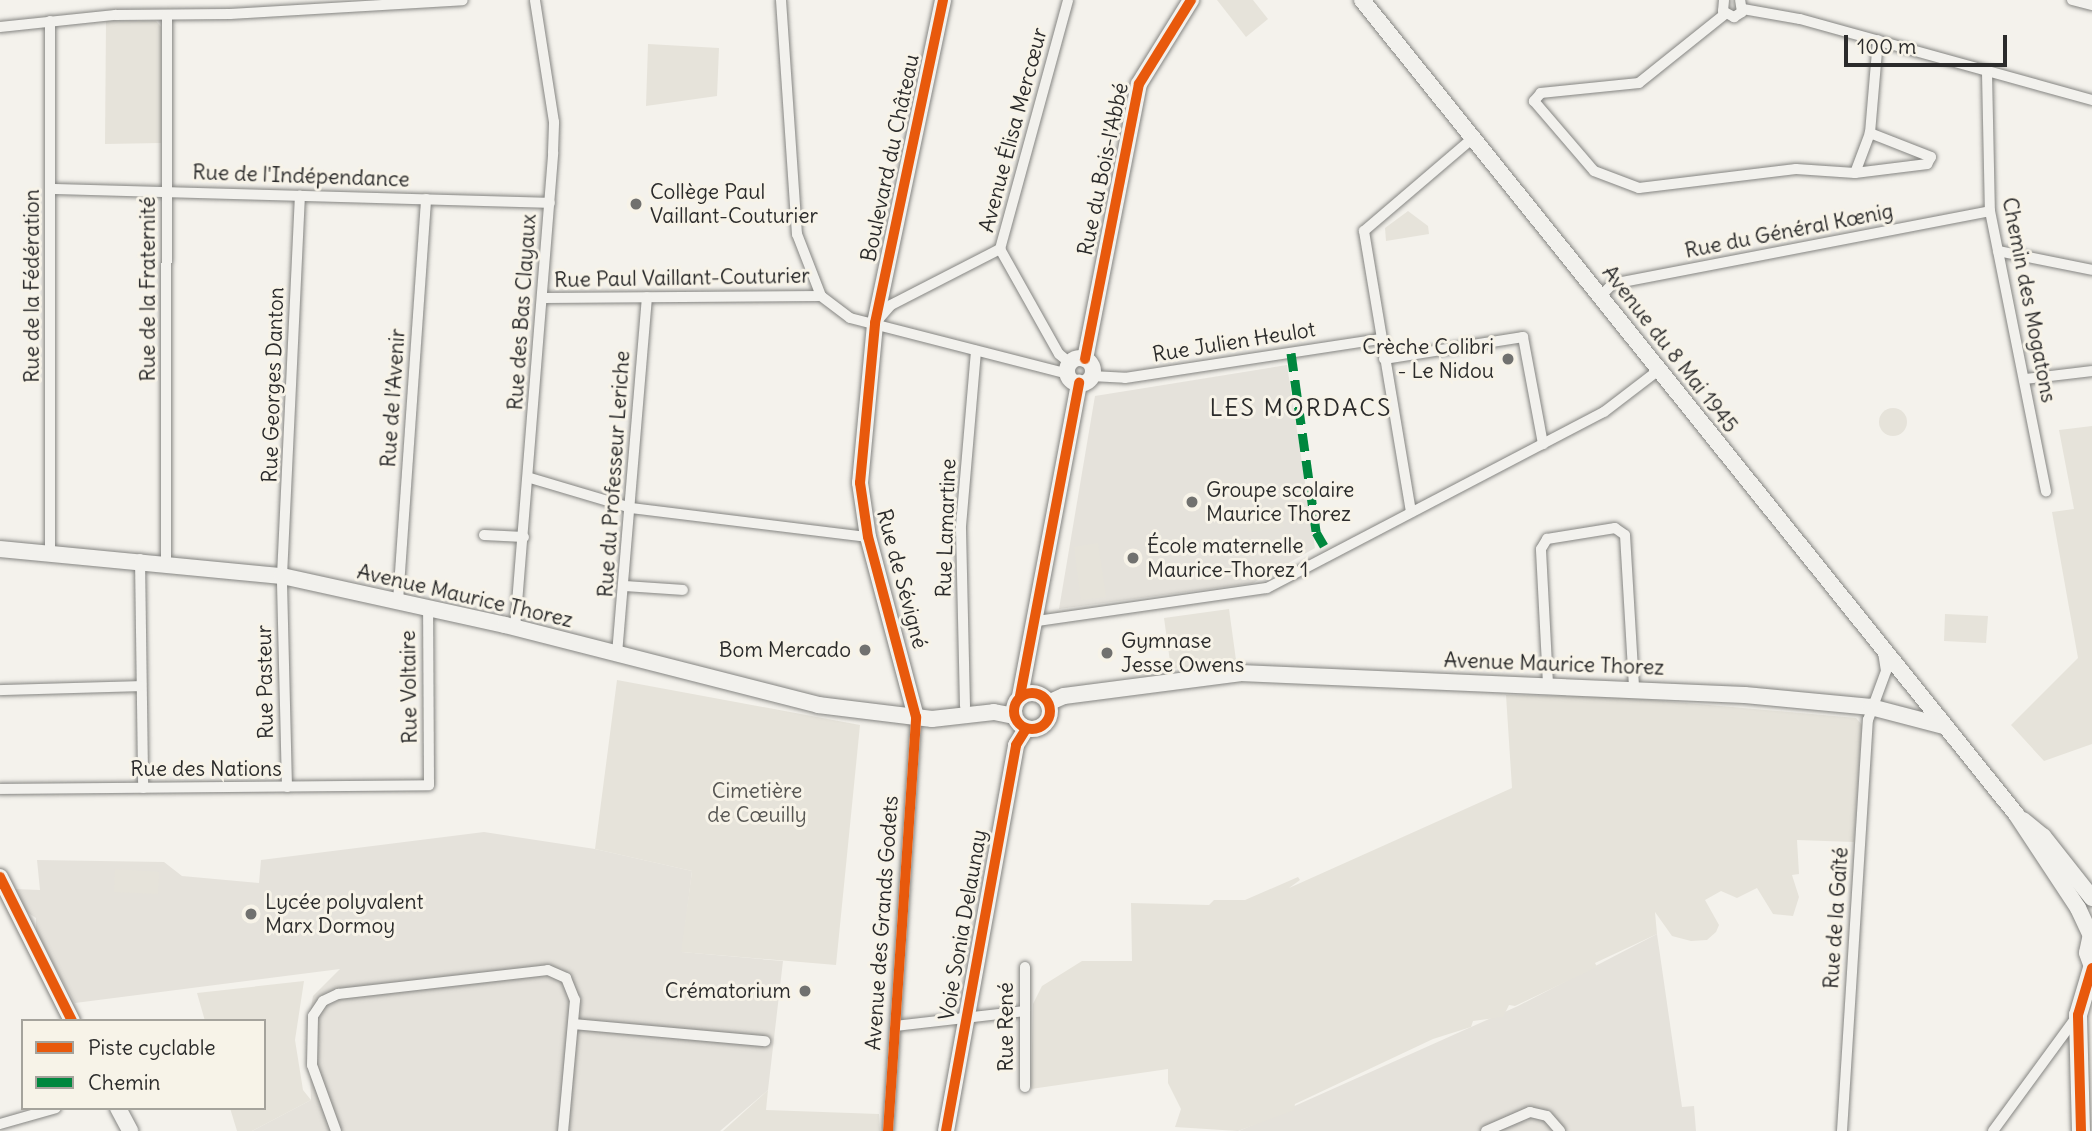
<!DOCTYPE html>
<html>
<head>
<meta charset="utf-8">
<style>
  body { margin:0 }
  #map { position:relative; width:2092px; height:1131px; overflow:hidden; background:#f4f2ec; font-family:Delius,sans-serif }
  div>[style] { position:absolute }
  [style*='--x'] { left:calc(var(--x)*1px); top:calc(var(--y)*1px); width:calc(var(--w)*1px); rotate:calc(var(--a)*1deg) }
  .built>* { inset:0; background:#e5e2db }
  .green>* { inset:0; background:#e6e3da }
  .round { border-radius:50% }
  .roads { filter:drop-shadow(0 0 2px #858582) drop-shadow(0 0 2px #858582) }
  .street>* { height:10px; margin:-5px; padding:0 5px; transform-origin:5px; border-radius:5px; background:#f2f1ed }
  .secondary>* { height:16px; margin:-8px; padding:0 8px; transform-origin:8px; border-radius:8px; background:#f2f1ed }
  .secondary>.ring { margin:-8px; padding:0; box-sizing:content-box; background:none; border:16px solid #f2f1ed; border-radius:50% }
  .primary>* { height:18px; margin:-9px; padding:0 9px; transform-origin:9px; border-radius:9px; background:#f2f1ed }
  .quiet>* { height:9px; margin-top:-4.5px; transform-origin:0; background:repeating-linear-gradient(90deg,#00873e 0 18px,transparent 0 27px) }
  .cycleway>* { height:10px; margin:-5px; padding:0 5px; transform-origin:5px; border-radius:5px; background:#e8590c }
  .cycleway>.ring { margin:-5px; padding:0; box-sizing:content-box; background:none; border:10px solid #e8590c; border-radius:50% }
  .dots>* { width:19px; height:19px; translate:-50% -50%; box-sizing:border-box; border:4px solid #f7f3e8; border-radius:50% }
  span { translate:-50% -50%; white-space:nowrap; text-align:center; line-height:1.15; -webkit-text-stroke:6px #f7f3e8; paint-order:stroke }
  .street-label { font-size:21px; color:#2b2b2b }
  .poi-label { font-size:21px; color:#2b2b2b }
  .left { translate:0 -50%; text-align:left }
  .right { translate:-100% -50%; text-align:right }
  .park-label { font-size:21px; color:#575653 }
  .quarter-label { font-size:24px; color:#2b2b2b; letter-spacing:2px }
  .legend { position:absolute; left:21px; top:1019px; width:245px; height:91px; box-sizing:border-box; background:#f7f3e8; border:2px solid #a5a39c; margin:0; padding:9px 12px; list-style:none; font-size:21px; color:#2b2b2b }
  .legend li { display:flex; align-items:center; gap:14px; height:35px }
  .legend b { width:35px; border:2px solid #a5a39c }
  .scale { position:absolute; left:1844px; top:35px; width:163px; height:32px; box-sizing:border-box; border:4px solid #2b2b2b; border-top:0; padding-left:9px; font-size:21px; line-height:24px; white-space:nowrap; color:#2b2b2b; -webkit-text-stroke:5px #f7f3e8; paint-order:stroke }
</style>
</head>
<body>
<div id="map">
  <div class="built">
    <i style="clip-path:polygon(1287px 365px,1315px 548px,1253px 583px,1059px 609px,1095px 396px)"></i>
    <i style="clip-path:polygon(484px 832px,595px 849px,692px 871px,682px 952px,783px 961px,768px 1090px,720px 1131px,252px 1131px,311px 1100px,308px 1025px,313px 996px,340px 969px,75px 1003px,36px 933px,36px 918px,24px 910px,14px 889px,40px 890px,37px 860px,164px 862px,182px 876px,259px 883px,261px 860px)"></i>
    <i style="clip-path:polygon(1657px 934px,1682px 1107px,1694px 1106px,1696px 1131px,1239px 1131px,1518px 1006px)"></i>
  </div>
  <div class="green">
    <i style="clip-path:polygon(1217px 0,1253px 0,1268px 19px,1246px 37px)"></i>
    <i style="clip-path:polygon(106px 21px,156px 21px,161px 27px,161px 143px,105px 144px)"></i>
    <i style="clip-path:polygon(648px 44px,719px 48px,717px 96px,646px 106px)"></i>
    <i style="clip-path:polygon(1408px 211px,1428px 226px,1429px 234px,1386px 241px,1385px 228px)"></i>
    <i class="round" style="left:1879px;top:408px;width:28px;height:28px"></i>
    <i style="clip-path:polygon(2092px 426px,2092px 744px,2044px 761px,2011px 725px,2078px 658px,2052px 512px,2074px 509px,2059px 430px)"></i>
    <i style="clip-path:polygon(1280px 504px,1284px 527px,1248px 532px,1245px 514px)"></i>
    <i style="clip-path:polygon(1098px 543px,1106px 597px,1081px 600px,1074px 547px)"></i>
    <i style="clip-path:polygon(1229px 609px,1236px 660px,1171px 669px,1164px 618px)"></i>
    <i style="clip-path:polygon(1945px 614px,1988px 616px,1986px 643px,1944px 641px)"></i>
    <i style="clip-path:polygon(617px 680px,860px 725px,836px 965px,681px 952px,692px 871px,595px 849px)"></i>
    <i style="clip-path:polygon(1506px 695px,1618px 697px,1856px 718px,1862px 725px,1854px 842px,1797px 840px,1799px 874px,1792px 875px,1799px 897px,1793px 916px,1773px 914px,1757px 888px,1737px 898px,1721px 891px,1705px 900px,1719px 925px,1716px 932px,1707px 940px,1691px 941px,1672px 936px,1655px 912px,1657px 934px,1595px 963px,1597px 967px,1515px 1006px,1509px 1005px,1503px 1017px,1473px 1021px,1471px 1027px,1433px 1039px,1295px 1104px,1294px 1110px,1238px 1131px,1175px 1127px,1181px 1109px,1168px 1083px,1168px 1069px,1031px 1089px,1033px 1004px,1042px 986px,1082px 961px,1132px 961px,1131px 903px,1209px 905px,1214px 900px,1245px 900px,1298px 877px,1300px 880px,1289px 888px,1512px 788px)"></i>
    <i style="clip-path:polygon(115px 869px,159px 872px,158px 894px,114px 892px)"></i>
    <i style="clip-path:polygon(304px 981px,295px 1040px,303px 1090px,311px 1100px,252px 1131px,237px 1131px,230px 1108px,264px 1108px,264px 1021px,205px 1021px,197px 993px)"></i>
    <i style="clip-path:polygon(768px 1090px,766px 1110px,879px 1114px,880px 1131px,723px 1131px)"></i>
  </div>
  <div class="roads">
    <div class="street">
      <i style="--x:781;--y:0;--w:235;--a:86.1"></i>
      <i style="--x:797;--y:234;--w:66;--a:68.8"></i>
      <i style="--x:821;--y:296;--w:36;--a:37"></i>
      <i style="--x:850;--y:318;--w:225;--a:14.4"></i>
      <i style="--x:1724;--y:0;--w:11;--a:95"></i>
      <i style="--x:1723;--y:11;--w:13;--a:29"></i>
      <i style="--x:1734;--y:17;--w:9;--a:-32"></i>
      <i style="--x:1742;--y:12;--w:12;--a:-99"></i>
      <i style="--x:2072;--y:0;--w:21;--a:14"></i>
      <i style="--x:1743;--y:9;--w:58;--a:10"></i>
      <i style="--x:1800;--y:19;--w:303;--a:15.5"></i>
      <i style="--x:1725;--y:14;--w:110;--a:141.3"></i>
      <i style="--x:1639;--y:83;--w:99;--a:174.2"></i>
      <i style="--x:1541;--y:93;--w:11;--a:131"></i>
      <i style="--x:1534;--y:101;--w:92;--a:49.4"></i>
      <i style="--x:1594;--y:171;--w:48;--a:20.7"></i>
      <i style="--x:1639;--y:188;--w:158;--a:-6.9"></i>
      <i style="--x:1796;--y:169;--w:59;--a:3.9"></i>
      <i style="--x:1855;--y:173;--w:43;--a:-69.4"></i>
      <i style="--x:1870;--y:133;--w:93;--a:-85.1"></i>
      <i style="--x:0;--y:27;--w:116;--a:-6"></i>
      <i style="--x:115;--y:15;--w:115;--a:-0.5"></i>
      <i style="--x:230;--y:14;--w:233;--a:-3.4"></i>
      <i style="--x:1987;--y:73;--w:138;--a:88.8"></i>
      <i style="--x:1990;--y:211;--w:286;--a:78.7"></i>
      <i style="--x:1855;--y:173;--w:73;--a:-7.1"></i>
      <i style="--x:1927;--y:164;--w:8;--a:-60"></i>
      <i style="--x:1931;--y:157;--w:66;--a:-158.5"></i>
      <i style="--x:51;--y:189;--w:499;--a:1.6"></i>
      <i style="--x:1000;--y:249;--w:120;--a:60.7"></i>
      <i style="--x:1059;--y:354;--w:14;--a:39"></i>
      <i style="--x:1998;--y:251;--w:96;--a:11.4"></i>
      <i style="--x:1601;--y:296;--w:16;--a:-47"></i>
      <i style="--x:1612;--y:284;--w:385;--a:-10.9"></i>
      <i style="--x:543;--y:298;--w:278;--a:-0.4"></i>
      <i style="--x:877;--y:321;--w:21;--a:-49"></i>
      <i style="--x:891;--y:305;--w:123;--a:-27.2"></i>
      <i style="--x:1000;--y:249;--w:258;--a:-74.7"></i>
      <i style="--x:1384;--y:359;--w:141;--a:-9"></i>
      <i style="--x:1523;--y:337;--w:109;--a:79.4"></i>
      <i style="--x:1091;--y:376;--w:34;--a:3"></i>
      <i style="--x:1125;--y:378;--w:259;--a:-8.7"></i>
      <i style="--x:2025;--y:379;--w:67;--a:-6.8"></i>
      <i style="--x:530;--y:478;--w:105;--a:16.5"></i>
      <i style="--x:631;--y:508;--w:239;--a:7"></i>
      <i style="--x:1411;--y:512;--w:285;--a:-99.5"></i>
      <i style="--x:1364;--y:231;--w:143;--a:-40.5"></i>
      <i style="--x:484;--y:535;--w:40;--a:2.9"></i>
      <i style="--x:50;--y:550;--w:529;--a:-90"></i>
      <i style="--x:140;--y:559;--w:229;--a:89.2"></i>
      <i style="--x:166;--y:562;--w:547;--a:-89.9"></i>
      <i style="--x:626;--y:586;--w:57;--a:4"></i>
      <i style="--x:398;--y:601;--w:403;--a:-86"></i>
      <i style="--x:1037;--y:621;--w:232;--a:-8.2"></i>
      <i style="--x:1267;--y:588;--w:380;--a:-27.6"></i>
      <i style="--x:1604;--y:412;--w:71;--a:-37.5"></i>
      <i style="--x:515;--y:628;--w:477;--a:-85.4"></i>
      <i style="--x:553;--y:153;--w:31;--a:-88"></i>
      <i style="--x:554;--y:122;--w:123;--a:-98.9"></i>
      <i style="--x:617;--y:654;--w:358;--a:-85.2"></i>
      <i style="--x:1548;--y:684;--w:135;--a:-93"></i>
      <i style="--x:1541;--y:549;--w:12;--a:-59"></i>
      <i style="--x:1547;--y:539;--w:69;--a:-9.2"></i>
      <i style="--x:1615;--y:528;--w:12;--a:35"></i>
      <i style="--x:1625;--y:535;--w:152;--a:86.6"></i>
      <i style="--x:0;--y:690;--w:139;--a:-1.6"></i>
      <i style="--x:965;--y:706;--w:180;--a:-91.3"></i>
      <i style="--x:961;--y:526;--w:176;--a:-85.1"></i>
      <i style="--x:287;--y:787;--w:211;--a:-91.4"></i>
      <i style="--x:282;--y:576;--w:381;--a:-87.3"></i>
      <i style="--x:0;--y:789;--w:429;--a:-0.5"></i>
      <i style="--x:429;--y:785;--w:178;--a:-90.3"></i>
      <i style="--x:573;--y:1024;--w:193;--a:5.1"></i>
      <i style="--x:895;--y:1026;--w:131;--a:-6.6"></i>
      <i style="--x:1025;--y:1087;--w:120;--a:-90"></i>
      <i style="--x:0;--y:1124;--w:58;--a:-15.9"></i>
      <i style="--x:336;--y:1131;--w:70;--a:-110"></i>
      <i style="--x:312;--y:1065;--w:49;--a:-88.8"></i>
      <i style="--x:313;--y:1016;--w:18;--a:-56"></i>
      <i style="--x:323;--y:1001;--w:17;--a:-25"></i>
      <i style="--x:338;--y:994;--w:211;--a:-6.5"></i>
      <i style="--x:548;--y:970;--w:20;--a:24"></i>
      <i style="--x:566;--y:978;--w:24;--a:68"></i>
      <i style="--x:575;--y:1000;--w:132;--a:95.2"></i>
      <i style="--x:888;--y:1131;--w:415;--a:-86.1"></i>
      <i style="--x:1486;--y:1131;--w:48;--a:-23.4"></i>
      <i style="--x:1530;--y:1112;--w:17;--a:13"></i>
      <i style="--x:1547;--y:1116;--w:20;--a:49"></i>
      <i style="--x:1842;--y:1131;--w:412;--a:-86.4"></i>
      <i style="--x:1868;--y:720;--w:52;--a:-69.8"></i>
      <i style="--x:1886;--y:671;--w:19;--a:-99"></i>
      <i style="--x:1993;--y:1131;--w:144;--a:-53.8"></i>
    </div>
    <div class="secondary">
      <i style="--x:1362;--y:0;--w:1044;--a:51.22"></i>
      <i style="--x:2016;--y:814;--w:113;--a:56.6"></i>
      <i style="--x:2078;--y:908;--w:31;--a:65"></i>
      <i class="ring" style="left:1067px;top:358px;width:10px;height:10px"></i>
      <i style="--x:1085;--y:359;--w:280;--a:-78.9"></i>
      <i style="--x:1139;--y:84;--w:99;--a:-58.2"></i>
      <i style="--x:0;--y:549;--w:283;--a:5.5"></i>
      <i style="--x:282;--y:576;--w:228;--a:12.4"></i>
      <i style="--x:505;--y:625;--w:323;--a:14.3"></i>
      <i style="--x:818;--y:705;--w:115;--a:7"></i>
      <i style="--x:932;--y:719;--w:62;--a:-6.4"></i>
      <i style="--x:994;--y:712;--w:20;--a:11"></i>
      <i class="ring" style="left:1014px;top:693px;width:20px;height:20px"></i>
      <i style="--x:1020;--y:696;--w:319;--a:-79.3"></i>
      <i style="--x:1048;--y:703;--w:17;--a:-24"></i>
      <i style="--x:1064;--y:696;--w:177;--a:-7.4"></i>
      <i style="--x:1240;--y:673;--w:505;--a:2.49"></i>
      <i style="--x:1745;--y:695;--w:127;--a:5.4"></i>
      <i style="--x:1871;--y:707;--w:75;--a:14.6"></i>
      <i style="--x:916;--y:717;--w:186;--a:-104.9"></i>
      <i style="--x:868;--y:537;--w:55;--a:-98.4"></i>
      <i style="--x:860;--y:483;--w:161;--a:-84.6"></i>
      <i style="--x:875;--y:323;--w:330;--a:-78.1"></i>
      <i style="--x:2023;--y:820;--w:26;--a:39"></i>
      <i style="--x:2043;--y:836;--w:79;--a:51.7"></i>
      <i style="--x:0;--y:877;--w:161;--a:63.4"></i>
      <i style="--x:118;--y:1108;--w:26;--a:62"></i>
      <i style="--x:946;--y:1131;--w:392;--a:-79.7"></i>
      <i style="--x:1016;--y:745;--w:19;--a:-58"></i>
    </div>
    <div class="primary">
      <i style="--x:2092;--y:934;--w:19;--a:102"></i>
      <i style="--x:2088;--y:953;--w:12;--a:70"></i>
      <i style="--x:2081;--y:1131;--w:116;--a:-91.5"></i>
      <i style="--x:2078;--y:1015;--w:49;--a:-73.4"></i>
    </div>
  </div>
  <div class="quiet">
    <i style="--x:1291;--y:353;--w:181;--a:82"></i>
    <i style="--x:1316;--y:532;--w:16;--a:60"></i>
  </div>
  <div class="cycleway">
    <i style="--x:1085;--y:359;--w:280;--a:-78.9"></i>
    <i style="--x:1139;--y:84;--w:99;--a:-58.2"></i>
    <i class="ring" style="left:1014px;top:693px;width:26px;height:26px"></i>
    <i style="--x:1020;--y:696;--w:319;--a:-79.3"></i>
    <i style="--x:0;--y:877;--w:161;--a:63.4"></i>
    <i style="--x:888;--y:1131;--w:415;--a:-86.1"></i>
    <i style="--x:916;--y:717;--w:186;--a:-104.9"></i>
    <i style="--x:868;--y:537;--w:55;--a:-98.4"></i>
    <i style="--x:860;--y:483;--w:161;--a:-84.6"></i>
    <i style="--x:875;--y:323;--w:330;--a:-78.1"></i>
    <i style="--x:946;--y:1131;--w:392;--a:-79.7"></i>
    <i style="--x:1016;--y:745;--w:19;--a:-58"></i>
    <i style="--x:2081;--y:1131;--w:116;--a:-91.5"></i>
    <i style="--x:2078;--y:1015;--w:49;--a:-73.4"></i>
  </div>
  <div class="dots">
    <i style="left:636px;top:204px;background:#71716f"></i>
    <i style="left:1508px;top:359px;background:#71716f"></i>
    <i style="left:1192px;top:502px;background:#71716f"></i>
    <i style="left:1133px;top:558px;background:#71716f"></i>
    <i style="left:865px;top:650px;background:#71716f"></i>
    <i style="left:1107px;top:653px;background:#71716f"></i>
    <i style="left:251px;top:914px;background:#71716f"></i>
    <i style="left:805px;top:991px;background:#71716f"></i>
  </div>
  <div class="street-label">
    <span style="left:1013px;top:130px;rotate:-75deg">Avenue Élisa Mercœur</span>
    <span style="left:890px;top:158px;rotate:-78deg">Boulevard du Château</span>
    <span style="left:1103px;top:169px;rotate:-78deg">Rue du Bois-l'Abbé</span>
    <span style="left:301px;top:176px;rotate:2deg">Rue de l'Indépendance</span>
    <span style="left:1789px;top:231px;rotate:-11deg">Rue du Général Kœnig</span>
    <span style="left:682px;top:278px;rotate:-1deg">Rue Paul Vaillant-Couturier</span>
    <span style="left:32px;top:286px;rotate:-90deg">Rue de la Fédération</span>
    <span style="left:148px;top:289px;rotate:-90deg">Rue de la Fraternité</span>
    <span style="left:2029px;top:300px;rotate:79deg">Chemin des Mogatons</span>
    <span style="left:522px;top:312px;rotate:-86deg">Rue des Bas Clayaux</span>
    <span style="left:1234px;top:342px;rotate:-9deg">Rue Julien Heulot</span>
    <span style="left:1670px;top:349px;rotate:52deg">Avenue du 8 Mai 1945</span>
    <span style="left:273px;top:385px;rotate:-88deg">Rue Georges Danton</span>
    <span style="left:393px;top:398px;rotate:-86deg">Rue de l’Avenir</span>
    <span style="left:614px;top:474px;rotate:-86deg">Rue du Professeur Leriche</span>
    <span style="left:946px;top:528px;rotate:-88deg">Rue Lamartine</span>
    <span style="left:902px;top:579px;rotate:75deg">Rue de Sévigné</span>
    <span style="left:465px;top:596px;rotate:13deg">Avenue Maurice Thorez</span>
    <span style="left:1554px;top:664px;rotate:2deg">Avenue Maurice Thorez</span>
    <span style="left:265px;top:682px;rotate:-91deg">Rue Pasteur</span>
    <span style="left:409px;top:687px;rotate:-91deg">Rue Voltaire</span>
    <span style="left:206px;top:769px">Rue des Nations</span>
    <span style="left:1836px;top:918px;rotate:-86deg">Rue de la Gaîté</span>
    <span style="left:882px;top:923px;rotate:-86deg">Avenue des Grands Godets</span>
    <span style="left:963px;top:925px;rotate:-80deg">Voie Sonia Delaunay</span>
    <span style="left:1006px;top:1027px;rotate:-90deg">Rue René</span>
  </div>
  <div class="poi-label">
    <span class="left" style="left:650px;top:204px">Collège Paul<br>Vaillant-Couturier</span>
    <span class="right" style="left:1494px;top:359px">Crèche Colibri<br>- Le Nidou</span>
    <span class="left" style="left:1206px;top:502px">Groupe scolaire<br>Maurice Thorez</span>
    <span class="left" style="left:1147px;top:558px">École maternelle<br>Maurice-Thorez 1</span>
    <span class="left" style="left:1121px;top:653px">Gymnase<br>Jesse Owens</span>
    <span class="right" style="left:851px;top:650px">Bom Mercado</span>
    <span class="left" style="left:265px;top:914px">Lycée polyvalent<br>Marx Dormoy</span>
    <span class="right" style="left:791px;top:991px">Crématorium</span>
  </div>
  <div class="park-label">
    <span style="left:757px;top:803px">Cimetière<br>de Cœuilly</span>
  </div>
  <div class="quarter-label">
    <span style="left:1301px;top:408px">LES MORDACS</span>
  </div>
  <ul class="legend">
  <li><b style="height:9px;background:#e8590c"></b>Piste cyclable</li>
  <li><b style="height:9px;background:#00873e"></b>Chemin</li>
  </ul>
  <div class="scale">100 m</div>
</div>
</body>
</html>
